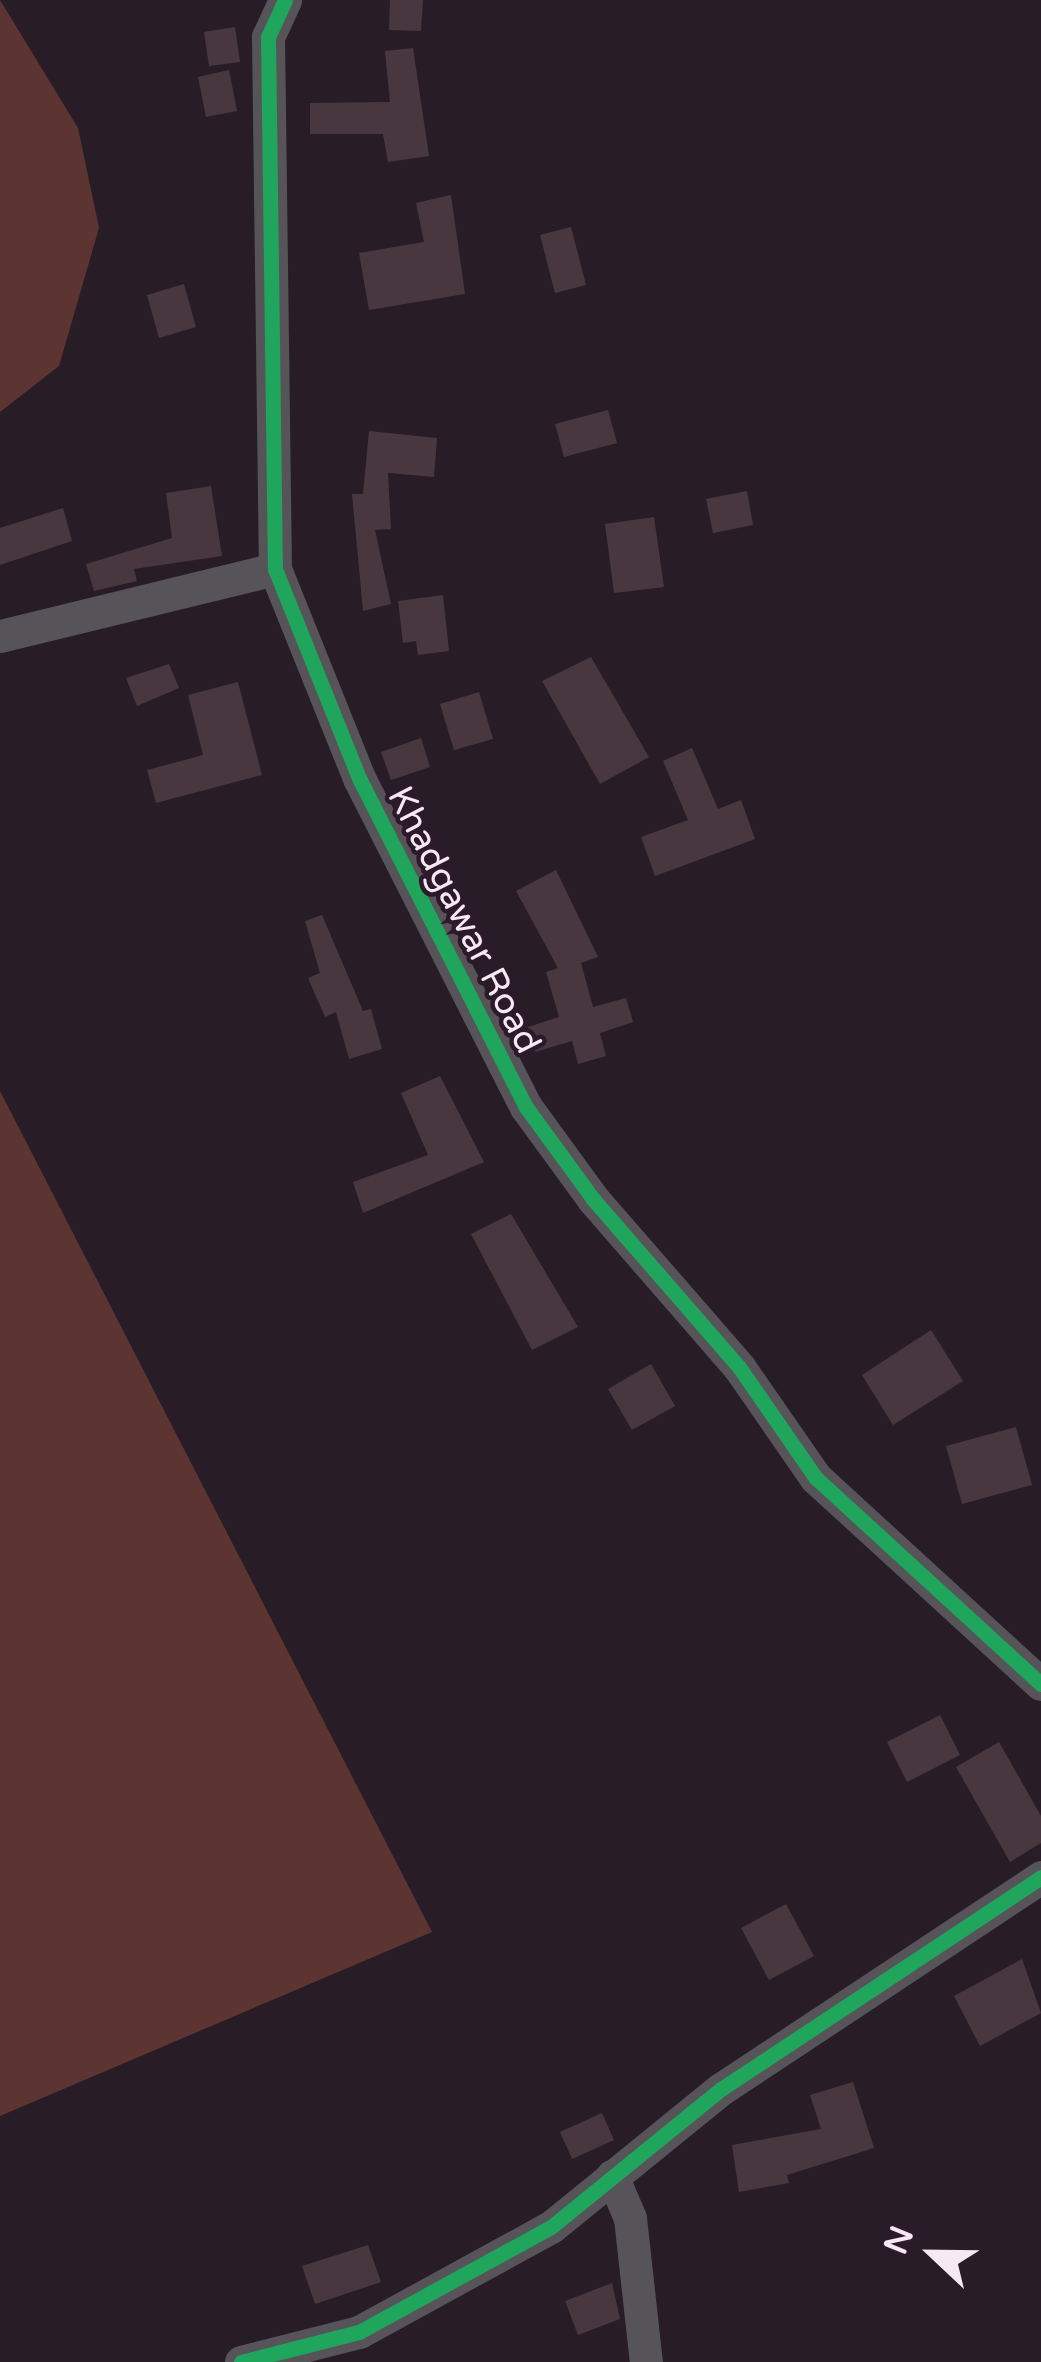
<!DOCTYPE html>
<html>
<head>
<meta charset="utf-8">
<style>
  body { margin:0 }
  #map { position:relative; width:1041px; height:2362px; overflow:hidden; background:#281d26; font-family:"Varela Round",sans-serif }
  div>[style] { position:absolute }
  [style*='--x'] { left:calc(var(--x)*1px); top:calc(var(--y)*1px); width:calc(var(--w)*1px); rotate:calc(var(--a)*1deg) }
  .green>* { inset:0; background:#5c3532 }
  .building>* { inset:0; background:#493740 }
  .minor>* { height:33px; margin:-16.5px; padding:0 16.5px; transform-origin:16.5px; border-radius:16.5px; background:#575459 }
  .cycleway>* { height:15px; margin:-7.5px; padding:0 7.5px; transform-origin:7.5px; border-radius:7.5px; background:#20a55d }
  span { translate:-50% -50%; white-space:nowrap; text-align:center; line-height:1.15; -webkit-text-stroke:9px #2c192a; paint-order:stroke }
  .street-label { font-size:36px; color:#f6e9f4 }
  .north { position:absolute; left:873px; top:2194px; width:120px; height:120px; -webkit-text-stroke:9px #2c192a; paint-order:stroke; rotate:292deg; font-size:33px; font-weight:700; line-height:48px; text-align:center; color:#f6e9f4 }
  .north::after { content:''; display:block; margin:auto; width:42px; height:54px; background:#f6e9f4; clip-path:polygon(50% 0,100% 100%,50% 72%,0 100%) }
</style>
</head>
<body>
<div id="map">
  <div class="green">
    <i style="clip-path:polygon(0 0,78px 128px,99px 228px,59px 366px,0 412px)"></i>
    <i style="clip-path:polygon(0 1091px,432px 1932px,0 2116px)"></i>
  </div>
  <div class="building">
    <i style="clip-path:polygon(390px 0,423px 0,421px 31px,389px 30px)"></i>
    <i style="clip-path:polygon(235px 27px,240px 62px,209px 66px,204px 32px)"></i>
    <i style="clip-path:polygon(413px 48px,429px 156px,388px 162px,383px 134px,310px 134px,310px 103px,390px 102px,385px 51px)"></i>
    <i style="clip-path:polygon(229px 70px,237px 111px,206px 117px,198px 77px)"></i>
    <i style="clip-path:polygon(451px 195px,465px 294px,369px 310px,359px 253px,424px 242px,416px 203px)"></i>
    <i style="clip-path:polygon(571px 227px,586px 285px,555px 293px,540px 235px)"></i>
    <i style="clip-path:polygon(184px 284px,196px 327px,159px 338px,147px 295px)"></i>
    <i style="clip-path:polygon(608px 410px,617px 443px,564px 457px,555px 424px)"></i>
    <i style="clip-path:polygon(369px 431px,437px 438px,434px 477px,388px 473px,391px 529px,375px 530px,391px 604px,363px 611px,352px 494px,363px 494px)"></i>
    <i style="clip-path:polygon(211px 486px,222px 556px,134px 569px,137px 581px,94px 591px,86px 564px,172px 538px,166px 493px)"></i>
    <i style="clip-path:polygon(747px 491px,753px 525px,713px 533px,706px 499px)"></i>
    <i style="clip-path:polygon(63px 508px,72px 541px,0 565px,0 528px)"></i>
    <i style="clip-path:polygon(654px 517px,664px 587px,614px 593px,605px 524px)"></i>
    <i style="clip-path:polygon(443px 595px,449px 651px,418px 655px,416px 641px,403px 643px,398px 601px)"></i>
    <i style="clip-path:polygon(591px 657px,649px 757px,600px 784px,542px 681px)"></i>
    <i style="clip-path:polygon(169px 664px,179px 688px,137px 706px,126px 678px)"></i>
    <i style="clip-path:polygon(238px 682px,262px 775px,156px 803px,147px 770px,203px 755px,188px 695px)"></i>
    <i style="clip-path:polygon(479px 692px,493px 739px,454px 750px,440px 704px)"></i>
    <i style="clip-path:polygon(421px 738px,430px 767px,391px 780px,381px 752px)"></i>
    <i style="clip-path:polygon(692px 748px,718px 809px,741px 800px,755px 839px,655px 876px,641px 837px,688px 820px,663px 761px)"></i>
    <i style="clip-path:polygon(556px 870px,598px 957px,581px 963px,593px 1007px,626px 998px,633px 1022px,600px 1033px,606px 1056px,578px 1064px,572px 1041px,535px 1052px,528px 1027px,559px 1017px,546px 972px,558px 968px,516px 891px)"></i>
    <i style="clip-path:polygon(322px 915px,363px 1011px,371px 1009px,382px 1049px,349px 1059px,336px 1012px,325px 1017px,308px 978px,320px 973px,305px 921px)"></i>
    <i style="clip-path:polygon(440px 1076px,484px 1162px,363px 1213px,353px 1182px,428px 1155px,401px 1093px)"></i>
    <i style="clip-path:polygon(511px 1214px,578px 1327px,532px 1350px,471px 1234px)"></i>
    <i style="clip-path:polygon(931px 1330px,963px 1381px,893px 1425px,862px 1375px)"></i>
    <i style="clip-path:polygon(651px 1364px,675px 1406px,632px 1430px,608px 1389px)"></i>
    <i style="clip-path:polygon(1016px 1427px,1032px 1485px,962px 1504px,946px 1446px)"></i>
    <i style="clip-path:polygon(940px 1715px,960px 1755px,907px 1782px,887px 1742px)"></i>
    <i style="clip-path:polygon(999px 1742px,1041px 1816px,1041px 1843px,1010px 1862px,956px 1767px)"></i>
    <i style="clip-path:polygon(786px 1904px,814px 1956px,769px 1980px,741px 1928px)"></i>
    <i style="clip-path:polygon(1022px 1959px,1041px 2013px,980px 2046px,954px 1996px)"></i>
    <i style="clip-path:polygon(853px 2082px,874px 2148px,787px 2175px,789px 2183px,739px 2192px,732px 2145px,821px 2129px,810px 2095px)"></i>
    <i style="clip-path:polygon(602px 2113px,614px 2140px,572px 2159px,560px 2132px)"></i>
    <i style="clip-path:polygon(368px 2245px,381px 2282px,315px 2304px,302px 2266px)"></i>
    <i style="clip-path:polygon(612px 2283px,620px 2319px,578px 2335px,565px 2301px)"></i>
  </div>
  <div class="minor">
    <i style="--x:285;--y:0;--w:41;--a:114.7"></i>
    <i style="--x:268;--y:37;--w:532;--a:89.25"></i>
    <i style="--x:275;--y:569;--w:227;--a:68.1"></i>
    <i style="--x:360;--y:780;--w:367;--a:63.1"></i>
    <i style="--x:526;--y:1107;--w:114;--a:53.9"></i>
    <i style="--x:593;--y:1199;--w:223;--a:49"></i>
    <i style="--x:739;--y:1367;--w:135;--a:55.3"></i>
    <i style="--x:816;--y:1478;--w:305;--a:42.5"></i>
    <i style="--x:0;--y:636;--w:283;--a:-13.7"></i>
    <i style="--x:612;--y:2176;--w:46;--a:66.8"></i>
    <i style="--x:630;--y:2218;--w:145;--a:83.7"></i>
    <i style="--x:241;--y:2362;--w:122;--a:-14.3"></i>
    <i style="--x:359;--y:2332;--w:219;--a:-28.7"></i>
    <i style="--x:551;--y:2227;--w:219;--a:-39.1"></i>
    <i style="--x:721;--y:2089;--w:384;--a:-33.5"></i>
  </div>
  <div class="cycleway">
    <i style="--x:285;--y:0;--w:41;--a:114.7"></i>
    <i style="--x:268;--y:37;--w:532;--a:89.25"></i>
    <i style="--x:275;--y:569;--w:227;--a:68.1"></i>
    <i style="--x:360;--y:780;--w:367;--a:63.1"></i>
    <i style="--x:526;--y:1107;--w:114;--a:53.9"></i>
    <i style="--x:593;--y:1199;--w:223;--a:49"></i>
    <i style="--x:739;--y:1367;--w:135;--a:55.3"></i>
    <i style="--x:816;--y:1478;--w:305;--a:42.5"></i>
    <i style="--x:241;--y:2362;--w:122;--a:-14.3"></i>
    <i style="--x:359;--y:2332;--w:219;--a:-28.7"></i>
    <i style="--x:551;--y:2227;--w:219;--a:-39.1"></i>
    <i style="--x:721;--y:2089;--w:384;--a:-33.5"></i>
  </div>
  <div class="street-label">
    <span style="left:464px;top:920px;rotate:63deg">Khadgawar Road</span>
  </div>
  <div class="north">N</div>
</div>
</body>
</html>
